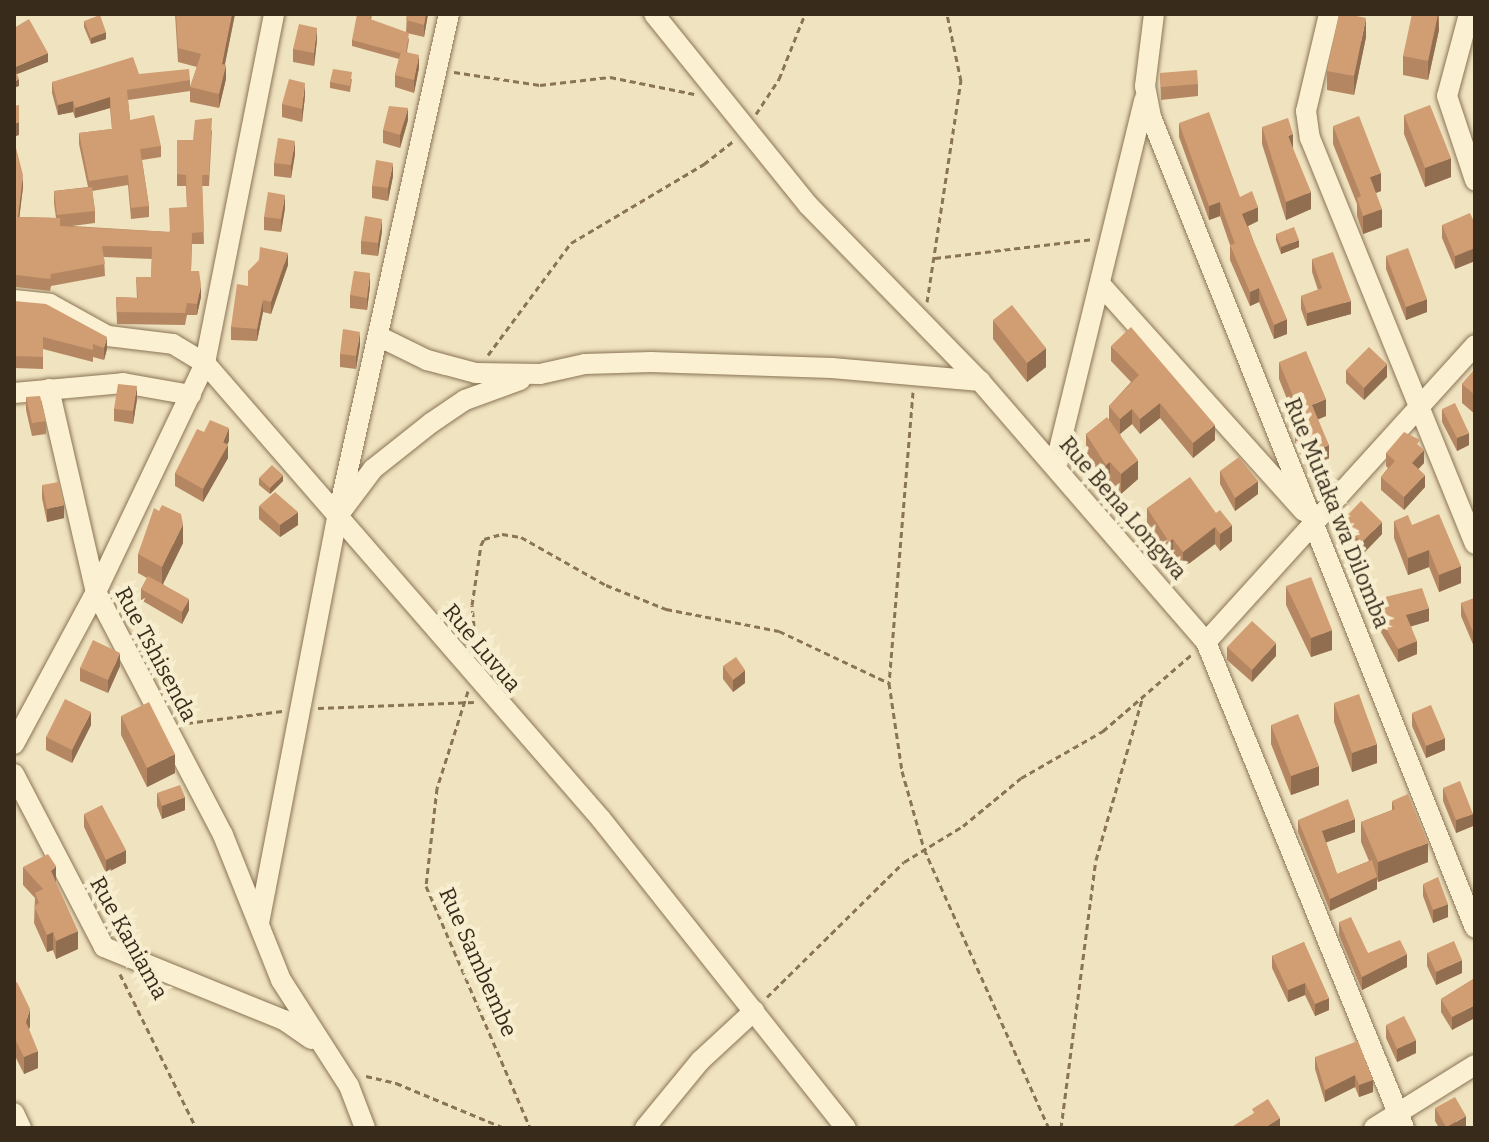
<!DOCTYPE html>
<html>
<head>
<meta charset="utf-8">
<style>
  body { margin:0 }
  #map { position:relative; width:1489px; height:1142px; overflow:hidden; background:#f0e3bf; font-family:Bitter,serif }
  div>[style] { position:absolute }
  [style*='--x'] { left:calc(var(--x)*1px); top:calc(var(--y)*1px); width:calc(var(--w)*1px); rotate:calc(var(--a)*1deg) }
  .path>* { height:3px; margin-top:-1.5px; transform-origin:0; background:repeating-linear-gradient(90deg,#8a7456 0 6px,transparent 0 10px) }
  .roads { filter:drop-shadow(0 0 2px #8a7456) drop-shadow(0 0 2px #8a7456) }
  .minor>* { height:20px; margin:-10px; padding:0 10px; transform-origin:10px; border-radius:10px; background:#fbf0d2 }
  .wall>* { inset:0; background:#b48762 }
  .shaded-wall>* { inset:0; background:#926e50 }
  .building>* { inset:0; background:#d19d72 }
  span { translate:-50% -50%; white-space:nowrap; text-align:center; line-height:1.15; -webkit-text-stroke:8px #f7edcf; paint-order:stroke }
  .street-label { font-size:22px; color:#382b1c }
  .frame { position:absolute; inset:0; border:16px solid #382b1c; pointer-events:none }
</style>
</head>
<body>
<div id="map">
  <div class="path">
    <i style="--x:454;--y:72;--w:87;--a:8.6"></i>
    <i style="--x:540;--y:85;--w:70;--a:-6.5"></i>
    <i style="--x:610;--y:77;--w:86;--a:11.4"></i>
    <i style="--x:756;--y:114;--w:42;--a:-56.7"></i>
    <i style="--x:779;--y:79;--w:70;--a:-68.2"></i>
    <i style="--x:935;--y:258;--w:160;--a:-6.8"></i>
    <i style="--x:927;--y:302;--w:224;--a:-81.3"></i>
    <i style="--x:961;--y:81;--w:68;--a:-101.8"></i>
    <i style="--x:488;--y:355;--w:139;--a:-53.5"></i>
    <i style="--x:571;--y:243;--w:155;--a:-30.7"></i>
    <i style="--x:704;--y:164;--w:37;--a:-38"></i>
    <i style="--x:913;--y:392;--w:292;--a:94.7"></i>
    <i style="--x:889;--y:683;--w:89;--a:81.6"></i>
    <i style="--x:902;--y:771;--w:81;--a:74.2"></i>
    <i style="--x:924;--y:849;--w:306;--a:65.9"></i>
    <i style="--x:476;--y:646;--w:41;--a:-95.6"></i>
    <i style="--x:472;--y:605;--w:61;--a:-81.5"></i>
    <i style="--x:481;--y:545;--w:7;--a:-63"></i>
    <i style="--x:484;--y:539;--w:19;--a:-16"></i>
    <i style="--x:502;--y:534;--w:19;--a:9"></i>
    <i style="--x:521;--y:537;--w:98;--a:29.5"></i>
    <i style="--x:606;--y:585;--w:65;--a:21.8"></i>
    <i style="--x:666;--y:609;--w:115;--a:11"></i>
    <i style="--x:779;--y:631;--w:122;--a:25.3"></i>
    <i style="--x:468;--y:691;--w:102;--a:107.7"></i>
    <i style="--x:437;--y:788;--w:99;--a:96.4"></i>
    <i style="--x:426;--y:886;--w:263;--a:66.7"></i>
    <i style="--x:318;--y:708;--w:156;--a:-2.2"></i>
    <i style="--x:187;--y:723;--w:96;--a:-7.2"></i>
    <i style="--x:120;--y:974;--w:172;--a:63.7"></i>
    <i style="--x:767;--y:997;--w:192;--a:-44.6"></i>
    <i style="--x:904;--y:862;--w:69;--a:-31.4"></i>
    <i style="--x:963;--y:826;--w:75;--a:-39.6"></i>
    <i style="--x:1021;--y:778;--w:95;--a:-29.8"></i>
    <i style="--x:1103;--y:731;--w:116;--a:-40.8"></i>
    <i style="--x:366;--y:1076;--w:31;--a:13"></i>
    <i style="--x:396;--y:1083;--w:117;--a:22.6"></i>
    <i style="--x:1061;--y:1128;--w:270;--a:-82.6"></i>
    <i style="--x:1096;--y:860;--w:166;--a:-74"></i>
  </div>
  <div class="roads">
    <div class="minor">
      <i style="--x:654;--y:14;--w:245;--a:51.1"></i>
      <i style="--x:808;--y:205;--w:246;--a:45.7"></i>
      <i style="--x:980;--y:381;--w:345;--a:49.1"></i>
      <i style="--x:1206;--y:642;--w:525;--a:67.83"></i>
      <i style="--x:1154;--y:14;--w:73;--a:97.1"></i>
      <i style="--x:1145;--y:86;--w:32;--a:79"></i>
      <i style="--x:1151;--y:117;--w:873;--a:68.22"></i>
      <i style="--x:1329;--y:14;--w:100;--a:103.3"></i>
      <i style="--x:1306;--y:111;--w:27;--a:82"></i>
      <i style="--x:1310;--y:138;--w:438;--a:67.9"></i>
      <i style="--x:1469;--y:14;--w:85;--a:105"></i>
      <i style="--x:1447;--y:96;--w:89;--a:71.6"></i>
      <i style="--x:1100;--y:284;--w:305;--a:48.1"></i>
      <i style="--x:14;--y:300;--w:36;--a:6"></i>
      <i style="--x:50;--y:304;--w:66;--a:28.9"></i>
      <i style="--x:108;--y:336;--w:65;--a:7"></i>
      <i style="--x:173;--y:344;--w:37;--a:31"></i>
      <i style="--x:205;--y:363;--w:604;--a:49.03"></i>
      <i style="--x:601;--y:819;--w:394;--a:51.6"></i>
      <i style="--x:378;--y:336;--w:55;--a:26.1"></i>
      <i style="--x:427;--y:360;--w:51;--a:14.9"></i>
      <i style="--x:476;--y:373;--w:64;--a:0.9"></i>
      <i style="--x:540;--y:374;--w:46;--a:-12.5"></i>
      <i style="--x:585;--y:364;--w:66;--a:-1.7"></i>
      <i style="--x:651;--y:362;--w:181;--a:1.9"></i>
      <i style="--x:832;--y:368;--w:149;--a:5"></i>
      <i style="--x:49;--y:389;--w:208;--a:77"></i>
      <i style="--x:96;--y:592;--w:274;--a:62.4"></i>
      <i style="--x:223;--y:835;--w:156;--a:68.2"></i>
      <i style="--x:281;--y:980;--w:126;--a:57.3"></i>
      <i style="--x:349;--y:1086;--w:45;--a:69.1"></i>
      <i style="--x:14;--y:393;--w:109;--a:-5.2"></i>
      <i style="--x:123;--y:383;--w:69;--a:10"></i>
      <i style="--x:1055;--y:466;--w:377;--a:-76.3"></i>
      <i style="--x:343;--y:509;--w:50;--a:-53.1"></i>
      <i style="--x:373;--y:469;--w:74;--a:-38.4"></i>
      <i style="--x:431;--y:423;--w:41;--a:-34.1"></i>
      <i style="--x:465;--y:400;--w:59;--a:-20"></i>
      <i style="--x:1206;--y:642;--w:401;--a:-47.8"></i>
      <i style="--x:14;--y:744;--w:173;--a:-61.7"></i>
      <i style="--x:96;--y:592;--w:254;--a:-64.5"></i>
      <i style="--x:205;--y:363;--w:356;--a:-78.8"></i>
      <i style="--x:14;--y:774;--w:195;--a:62.5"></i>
      <i style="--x:104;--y:947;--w:194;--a:22.1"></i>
      <i style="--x:284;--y:1020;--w:33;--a:35"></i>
      <i style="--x:259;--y:923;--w:411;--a:-79.1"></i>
      <i style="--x:337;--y:519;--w:517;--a:-77.5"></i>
      <i style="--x:14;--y:1113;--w:17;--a:65"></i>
      <i style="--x:645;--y:1128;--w:87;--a:-50.6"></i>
      <i style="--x:700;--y:1061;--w:74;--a:-42.8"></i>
      <i style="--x:1374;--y:1128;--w:119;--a:-32"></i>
    </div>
  </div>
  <div class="wall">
    <i style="clip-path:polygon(175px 14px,235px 14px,225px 64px,226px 79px,219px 108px,190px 102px,190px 91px,128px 100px,130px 120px,161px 146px,161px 157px,142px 160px,149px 206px,149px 217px,131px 219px,128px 185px,92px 191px,95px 211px,95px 223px,72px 226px,169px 232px,187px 207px,186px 186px,177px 186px,177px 140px,193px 140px,212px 130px,209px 186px,202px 186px,204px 244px,192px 244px,191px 271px,201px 297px,197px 315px,187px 315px,185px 325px,117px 324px,116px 297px,137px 298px,136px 277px,151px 277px,152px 259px,104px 257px,105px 276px,51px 286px,50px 291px,16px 287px,16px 278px,14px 278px,14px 140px,23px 187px,19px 217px,56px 218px,54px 203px,54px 191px,88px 187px,79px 144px,79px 133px,112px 129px,110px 108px,75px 118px,73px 112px,58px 115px,52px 93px,52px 82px,139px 74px,190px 80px,190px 87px,197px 67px,178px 62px)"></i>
    <i style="clip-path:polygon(372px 14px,371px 20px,406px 33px,407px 14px,428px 14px,424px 37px,407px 33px,409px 40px,407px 52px,419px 68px,414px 93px,395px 87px,395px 75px,399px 59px,352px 46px,352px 40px)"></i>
    <i style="clip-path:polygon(1439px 14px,1439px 30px,1428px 80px,1403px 75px,1403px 56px)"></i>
    <i style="clip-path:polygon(84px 21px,106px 39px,91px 44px,84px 27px)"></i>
    <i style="clip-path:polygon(1366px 37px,1354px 95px,1327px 90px,1327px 71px)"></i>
    <i style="clip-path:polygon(317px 40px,314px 66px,293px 62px,293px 49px)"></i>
    <i style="clip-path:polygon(1160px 73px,1198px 84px,1198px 96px,1161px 100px)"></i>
    <i style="clip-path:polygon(352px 79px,350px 92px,330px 88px,330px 82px)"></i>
    <i style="clip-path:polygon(305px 96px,302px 122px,282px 117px,282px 104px)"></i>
    <i style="clip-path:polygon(1404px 115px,1451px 177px,1425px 187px,1404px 134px)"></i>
    <i style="clip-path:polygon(408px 120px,400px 148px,383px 143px,383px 130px)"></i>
    <i style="clip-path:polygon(1179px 123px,1258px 221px,1248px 226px,1287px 334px,1274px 339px,1259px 302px,1250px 306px,1230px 260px,1230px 245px,1220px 216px,1209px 220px,1179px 137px)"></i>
    <i style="clip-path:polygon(1333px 126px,1381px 191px,1376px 193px,1382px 227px,1363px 234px,1357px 216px,1357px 204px,1333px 144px)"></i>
    <i style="clip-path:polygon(1262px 127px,1293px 149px,1311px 209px,1286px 220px,1262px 144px)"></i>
    <i style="clip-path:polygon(295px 154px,291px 178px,274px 176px,274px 163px)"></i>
    <i style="clip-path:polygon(393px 176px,388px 201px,372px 198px,372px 186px)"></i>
    <i style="clip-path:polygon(285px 208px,281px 232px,264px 230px,264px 217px)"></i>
    <i style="clip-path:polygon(1475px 224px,1475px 261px,1455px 269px,1442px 238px,1442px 225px)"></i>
    <i style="clip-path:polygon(382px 231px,378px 256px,361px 254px,361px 241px)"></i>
    <i style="clip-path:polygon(1276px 234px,1299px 247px,1281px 254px,1276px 240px)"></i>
    <i style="clip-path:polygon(1386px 256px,1427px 312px,1406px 320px,1386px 269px)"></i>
    <i style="clip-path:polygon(1312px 259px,1351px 314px,1307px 326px,1301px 309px,1301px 296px,1318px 290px,1312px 272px)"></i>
    <i style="clip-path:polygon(259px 260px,288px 265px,271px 314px,263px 312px,257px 341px,231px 340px,231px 327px)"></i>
    <i style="clip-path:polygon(370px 286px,367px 310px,350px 308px,350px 295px)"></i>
    <i style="clip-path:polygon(14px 301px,107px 349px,104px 360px,93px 357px,93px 362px,43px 349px,43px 369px,14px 368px)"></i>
    <i style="clip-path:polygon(993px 320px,1046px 367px,1027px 382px,993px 339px)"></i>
    <i style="clip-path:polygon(360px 345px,356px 369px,340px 367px,340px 354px)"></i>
    <i style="clip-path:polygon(1111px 346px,1215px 440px,1193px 458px,1160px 418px,1140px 434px,1132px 424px,1120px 434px,1138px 479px,1121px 494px,1110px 481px,1106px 484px,1086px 453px,1086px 434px,1109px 419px,1109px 406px,1131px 382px,1111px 361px)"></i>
    <i style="clip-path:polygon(1279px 362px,1326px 416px,1318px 419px,1329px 462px,1308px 471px,1295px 442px,1295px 425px,1297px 424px,1279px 379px)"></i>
    <i style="clip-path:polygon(1475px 369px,1475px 414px,1462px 403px,1462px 384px)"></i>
    <i style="clip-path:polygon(1346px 370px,1387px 377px,1364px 400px,1346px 383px)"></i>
    <i style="clip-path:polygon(26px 397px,46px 421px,46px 434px,32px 436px,26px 410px)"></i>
    <i style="clip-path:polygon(137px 399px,133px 424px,114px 421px,114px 409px)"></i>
    <i style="clip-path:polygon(1442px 409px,1469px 445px,1457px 451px,1442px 422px)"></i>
    <i style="clip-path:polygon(229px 441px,227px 444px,228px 458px,203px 502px,175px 486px,175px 473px)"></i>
    <i style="clip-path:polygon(1420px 447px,1424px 463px,1418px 469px,1425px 487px,1404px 510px,1381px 490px,1381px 477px,1388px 468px,1386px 466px,1386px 453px)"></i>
    <i style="clip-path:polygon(1220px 471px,1258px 494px,1235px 511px,1220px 484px)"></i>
    <i style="clip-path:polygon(259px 478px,283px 481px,270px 494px,259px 485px)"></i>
    <i style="clip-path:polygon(42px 485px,64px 518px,47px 522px,42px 498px)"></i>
    <i style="clip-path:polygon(259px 506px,298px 525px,280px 537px,259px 519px)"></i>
    <i style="clip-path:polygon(1147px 508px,1216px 513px,1232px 541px,1220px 551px,1215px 544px,1183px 568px,1173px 556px,1169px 559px,1147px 524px)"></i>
    <i style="clip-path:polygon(1394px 521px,1412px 525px,1461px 583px,1439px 592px,1429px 567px,1408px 575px,1394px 538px)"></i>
    <i style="clip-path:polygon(1341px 522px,1382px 534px,1362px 555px,1341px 534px)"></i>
    <i style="clip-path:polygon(183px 543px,163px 584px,189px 610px,182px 624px,141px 600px,141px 589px,147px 578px,138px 573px,138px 554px)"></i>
    <i style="clip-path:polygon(1286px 586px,1332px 650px,1311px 657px,1286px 605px)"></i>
    <i style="clip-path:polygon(1377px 599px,1429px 621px,1411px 626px,1417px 654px,1398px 662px,1378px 627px)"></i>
    <i style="clip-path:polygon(1475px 599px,1475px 649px,1461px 616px,1461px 603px)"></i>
    <i style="clip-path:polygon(1227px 647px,1276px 656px,1252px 682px,1227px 660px)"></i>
    <i style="clip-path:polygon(120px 666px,108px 693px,80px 681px,80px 668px)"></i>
    <i style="clip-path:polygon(723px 666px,745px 683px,733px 692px,723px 679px)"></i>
    <i style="clip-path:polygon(1334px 703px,1377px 763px,1352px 772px,1334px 722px)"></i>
    <i style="clip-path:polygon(1412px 713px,1445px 750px,1426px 758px,1412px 726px)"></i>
    <i style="clip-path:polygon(121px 716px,175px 773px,147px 787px,121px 735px)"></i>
    <i style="clip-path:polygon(91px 725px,72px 763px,46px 750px,46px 737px)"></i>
    <i style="clip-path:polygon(1271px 725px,1319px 785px,1291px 795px,1271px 744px)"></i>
    <i style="clip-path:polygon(1443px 788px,1473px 826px,1456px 833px,1443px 801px)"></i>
    <i style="clip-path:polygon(157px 793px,185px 810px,162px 819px,157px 806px)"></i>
    <i style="clip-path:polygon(1392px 801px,1428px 862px,1378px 882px,1377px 879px,1377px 889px,1330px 911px,1298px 832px,1298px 820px,1355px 832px,1326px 842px,1337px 874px,1369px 861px,1361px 842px,1361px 822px,1392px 810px)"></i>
    <i style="clip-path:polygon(84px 814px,126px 863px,106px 873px,84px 827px)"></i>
    <i style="clip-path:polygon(23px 867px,56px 883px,78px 949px,56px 959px,53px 950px,47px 952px,34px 923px,35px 898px,23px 885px)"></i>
    <i style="clip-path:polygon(1423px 884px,1448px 917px,1433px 923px,1423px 896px)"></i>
    <i style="clip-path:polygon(1339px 922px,1368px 953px,1407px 967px,1362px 990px,1339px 935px)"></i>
    <i style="clip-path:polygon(1304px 942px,1329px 1010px,1315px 1016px,1305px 995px,1288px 1002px,1272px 968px,1272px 956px)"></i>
    <i style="clip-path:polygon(1427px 953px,1462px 973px,1436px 985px,1427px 966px)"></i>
    <i style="clip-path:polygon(1475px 978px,1452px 1030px,1441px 1012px,1441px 999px)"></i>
    <i style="clip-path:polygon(14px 984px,30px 1026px,29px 1030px,38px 1068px,24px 1074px,14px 1054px)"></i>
    <i style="clip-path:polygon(1386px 1025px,1416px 1053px,1397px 1062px,1386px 1038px)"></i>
    <i style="clip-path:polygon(1315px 1057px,1373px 1080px,1373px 1092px,1359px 1097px,1355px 1087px,1325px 1102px,1315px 1069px)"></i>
    <i style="clip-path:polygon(1435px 1108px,1466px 1128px,1439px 1128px,1435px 1121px)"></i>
  </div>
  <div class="shaded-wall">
    <i style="clip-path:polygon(232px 14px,235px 14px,222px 78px,222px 64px)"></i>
    <i style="clip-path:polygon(426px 14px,428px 14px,424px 37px,424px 25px)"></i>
    <i style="clip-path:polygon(1438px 14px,1439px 30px,1428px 80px,1428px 61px)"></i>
    <i style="clip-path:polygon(1366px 18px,1366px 37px,1354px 95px,1354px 76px)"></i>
    <i style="clip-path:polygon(317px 28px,317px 40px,314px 66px,314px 53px)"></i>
    <i style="clip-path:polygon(106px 32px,106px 39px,91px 44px,91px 38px)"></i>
    <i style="clip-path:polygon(48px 53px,48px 62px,15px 75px,15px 67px)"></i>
    <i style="clip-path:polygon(419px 55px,419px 68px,414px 93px,414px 80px)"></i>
    <i style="clip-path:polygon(226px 65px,226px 79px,219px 108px,219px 94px)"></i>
    <i style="clip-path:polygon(19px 79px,19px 86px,14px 88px,14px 82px)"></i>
    <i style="clip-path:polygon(305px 83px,305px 96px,302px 122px,302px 109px)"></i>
    <i style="clip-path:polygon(110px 97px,110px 108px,75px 118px,75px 108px)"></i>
    <i style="clip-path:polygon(73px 101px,73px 112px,58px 115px,58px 105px)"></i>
    <i style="clip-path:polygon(408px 108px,408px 120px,400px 148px,400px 135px)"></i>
    <i style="clip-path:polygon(19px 122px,19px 135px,14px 137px,14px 124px)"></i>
    <i style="clip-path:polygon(1293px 134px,1293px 151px,1288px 136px)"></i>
    <i style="clip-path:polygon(295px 141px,295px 154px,291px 178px,291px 165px)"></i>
    <i style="clip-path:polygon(1451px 158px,1451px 177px,1425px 187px,1425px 168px)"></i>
    <i style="clip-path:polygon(393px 163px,393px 176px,388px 201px,388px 188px)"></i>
    <i style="clip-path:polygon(1381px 173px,1381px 191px,1370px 195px,1370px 177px)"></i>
    <i style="clip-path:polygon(23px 175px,23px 187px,18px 229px,18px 217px)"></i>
    <i style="clip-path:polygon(1311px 192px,1311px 209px,1286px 220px,1286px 202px)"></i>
    <i style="clip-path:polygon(285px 195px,285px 208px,281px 232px,281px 219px)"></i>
    <i style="clip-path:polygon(1220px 202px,1220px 216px,1209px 220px,1209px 206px)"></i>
    <i style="clip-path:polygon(1258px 207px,1258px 221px,1242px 229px,1242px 214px)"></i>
    <i style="clip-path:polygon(1382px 209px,1382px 227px,1363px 234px,1363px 216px)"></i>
    <i style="clip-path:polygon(382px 219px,382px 231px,378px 256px,378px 243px)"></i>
    <i style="clip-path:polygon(1299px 240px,1299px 247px,1281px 254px,1281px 247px)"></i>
    <i style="clip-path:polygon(1475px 248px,1475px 261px,1455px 269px,1455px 256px)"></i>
    <i style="clip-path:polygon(288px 253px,288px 265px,271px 314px,271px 302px)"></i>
    <i style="clip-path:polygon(370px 273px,370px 286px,367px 310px,367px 298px)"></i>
    <i style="clip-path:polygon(201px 285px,201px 297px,197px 315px,197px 304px)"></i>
    <i style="clip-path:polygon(1259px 288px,1259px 302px,1250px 306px,1250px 292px)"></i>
    <i style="clip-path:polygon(1427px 299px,1427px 312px,1406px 320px,1406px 307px)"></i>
    <i style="clip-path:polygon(263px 300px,263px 312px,257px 341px,257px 329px)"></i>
    <i style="clip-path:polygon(1351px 301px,1351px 314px,1307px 326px,1307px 313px)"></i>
    <i style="clip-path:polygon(1287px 319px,1287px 334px,1274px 339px,1274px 325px)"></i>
    <i style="clip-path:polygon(360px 332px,360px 345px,356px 369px,356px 356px)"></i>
    <i style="clip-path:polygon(107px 337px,107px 349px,104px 360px,104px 348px)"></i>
    <i style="clip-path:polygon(1046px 348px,1046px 367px,1027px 382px,1027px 363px)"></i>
    <i style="clip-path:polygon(1387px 364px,1387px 377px,1364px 400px,1364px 388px)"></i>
    <i style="clip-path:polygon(137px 386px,137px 399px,133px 424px,133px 411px)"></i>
    <i style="clip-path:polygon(1326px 399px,1326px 416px,1312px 422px,1312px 405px)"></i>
    <i style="clip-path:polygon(1160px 403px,1160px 418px,1140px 434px,1140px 419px)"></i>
    <i style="clip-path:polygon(1132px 409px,1132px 424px,1120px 434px,1120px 419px)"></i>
    <i style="clip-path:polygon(1215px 425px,1215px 440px,1193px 458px,1193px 443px)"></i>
    <i style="clip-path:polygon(229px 428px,229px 441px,223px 454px,228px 445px,228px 458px,203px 502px,203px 489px)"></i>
    <i style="clip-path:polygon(1469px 433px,1469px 445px,1457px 451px,1457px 438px)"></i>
    <i style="clip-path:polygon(1329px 445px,1329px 462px,1308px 471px,1308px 454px)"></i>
    <i style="clip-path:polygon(1424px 450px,1424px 463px,1412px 476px,1412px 463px)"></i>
    <i style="clip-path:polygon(1138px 460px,1138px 479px,1121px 494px,1121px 474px)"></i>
    <i style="clip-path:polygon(1110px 462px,1110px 481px,1106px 484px,1106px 465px)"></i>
    <i style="clip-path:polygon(283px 475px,283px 481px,270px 494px,270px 488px)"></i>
    <i style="clip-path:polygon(1425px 475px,1425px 487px,1404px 510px,1404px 497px)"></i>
    <i style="clip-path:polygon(1258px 481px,1258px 494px,1235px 511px,1235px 498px)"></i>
    <i style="clip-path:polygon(64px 505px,64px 518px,47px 522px,47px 509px)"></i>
    <i style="clip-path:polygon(298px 512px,298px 525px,280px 537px,280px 525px)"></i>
    <i style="clip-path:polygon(16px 516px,16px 528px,14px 529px,14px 517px)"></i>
    <i style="clip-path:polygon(1382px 522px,1382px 534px,1362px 555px,1362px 542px)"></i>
    <i style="clip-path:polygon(183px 524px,183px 543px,162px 586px,162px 567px)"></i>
    <i style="clip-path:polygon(1232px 525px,1232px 541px,1220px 551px,1220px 534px)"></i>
    <i style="clip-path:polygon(1215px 527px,1215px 544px,1183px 568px,1183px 552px)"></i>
    <i style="clip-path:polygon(1173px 539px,1173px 556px,1169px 559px,1169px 542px)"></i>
    <i style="clip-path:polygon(1429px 550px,1429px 567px,1408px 575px,1408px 558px)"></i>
    <i style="clip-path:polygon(1461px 566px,1461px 583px,1439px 592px,1439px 575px)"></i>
    <i style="clip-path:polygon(189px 599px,189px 610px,182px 624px,182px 612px)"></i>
    <i style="clip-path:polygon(1429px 608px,1429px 621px,1406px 628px,1406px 615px)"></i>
    <i style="clip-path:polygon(1332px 630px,1332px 650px,1311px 657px,1311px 638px)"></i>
    <i style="clip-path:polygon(1417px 641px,1417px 654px,1398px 662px,1398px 649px)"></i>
    <i style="clip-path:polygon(1276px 643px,1276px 656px,1252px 682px,1252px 670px)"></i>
    <i style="clip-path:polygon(120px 653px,120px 666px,108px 693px,108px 680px)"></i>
    <i style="clip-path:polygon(745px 670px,745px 683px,733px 692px,733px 680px)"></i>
    <i style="clip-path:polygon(91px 712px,91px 725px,72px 763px,72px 750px)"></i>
    <i style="clip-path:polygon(1445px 738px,1445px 750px,1426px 758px,1426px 746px)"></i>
    <i style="clip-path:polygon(1377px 744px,1377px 763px,1352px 772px,1352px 753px)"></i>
    <i style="clip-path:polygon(175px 754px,175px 773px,147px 787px,147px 768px)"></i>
    <i style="clip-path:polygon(1319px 766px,1319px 785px,1291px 795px,1291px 776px)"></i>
    <i style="clip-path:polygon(185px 797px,185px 810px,162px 819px,162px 806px)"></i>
    <i style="clip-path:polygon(1473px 814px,1473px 826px,1456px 833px,1456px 820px)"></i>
    <i style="clip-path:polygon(1355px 819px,1355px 832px,1322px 844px,1322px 831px)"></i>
    <i style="clip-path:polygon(1428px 843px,1428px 862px,1378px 882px,1378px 862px)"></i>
    <i style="clip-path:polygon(16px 848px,16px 867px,14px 870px,14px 851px)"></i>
    <i style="clip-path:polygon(126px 850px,126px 863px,106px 873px,106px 860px)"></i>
    <i style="clip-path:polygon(56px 866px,56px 884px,51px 871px)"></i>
    <i style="clip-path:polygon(1377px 877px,1377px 889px,1330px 911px,1330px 899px)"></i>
    <i style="clip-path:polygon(1448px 904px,1448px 917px,1433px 923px,1433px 910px)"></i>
    <i style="clip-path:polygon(78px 931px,78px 949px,56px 959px,56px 941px)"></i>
    <i style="clip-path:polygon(53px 932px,53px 950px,47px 952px,47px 935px)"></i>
    <i style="clip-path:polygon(1407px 954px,1407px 967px,1362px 990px,1362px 977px)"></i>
    <i style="clip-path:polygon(1462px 960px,1462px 973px,1436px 985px,1436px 972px)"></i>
    <i style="clip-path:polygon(1305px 983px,1305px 995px,1288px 1002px,1288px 990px)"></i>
    <i style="clip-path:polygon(1329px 998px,1329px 1010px,1315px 1016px,1315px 1004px)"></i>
    <i style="clip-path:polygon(1475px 1005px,1475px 1018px,1452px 1030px,1452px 1017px)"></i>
    <i style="clip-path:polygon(30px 1009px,30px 1026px,26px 1039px,26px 1022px)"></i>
    <i style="clip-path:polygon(1416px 1040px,1416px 1053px,1397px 1062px,1397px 1049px)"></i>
    <i style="clip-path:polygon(38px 1051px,38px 1068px,24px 1074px,24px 1057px)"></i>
    <i style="clip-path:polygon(1355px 1075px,1355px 1087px,1325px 1102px,1325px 1090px)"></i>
    <i style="clip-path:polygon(1373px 1080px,1373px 1092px,1359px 1097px,1359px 1085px)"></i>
    <i style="clip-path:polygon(1466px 1116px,1466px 1128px,1446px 1128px)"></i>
    <i style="clip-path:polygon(1280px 1118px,1280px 1128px,1264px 1128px)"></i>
  </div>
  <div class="building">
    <i style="clip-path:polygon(176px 14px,232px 14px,222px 64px,226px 65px,219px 94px,190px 87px,201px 54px,178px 48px)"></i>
    <i style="clip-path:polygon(357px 14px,371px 14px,370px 19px,409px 33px,406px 52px,401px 51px,400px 53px,352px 40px)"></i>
    <i style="clip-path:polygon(407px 14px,426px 14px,424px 25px,406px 20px)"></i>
    <i style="clip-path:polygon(1339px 14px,1347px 14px,1366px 18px,1354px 76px,1327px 71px)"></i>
    <i style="clip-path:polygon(1412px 14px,1438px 14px,1428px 61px,1403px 56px)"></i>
    <i style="clip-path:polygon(100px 15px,106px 32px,91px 38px,84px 21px)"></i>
    <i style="clip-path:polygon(29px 19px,48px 53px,15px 67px,14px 64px,14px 28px)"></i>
    <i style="clip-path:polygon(299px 24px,317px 28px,314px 53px,293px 49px)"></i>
    <i style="clip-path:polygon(401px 51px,419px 55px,414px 80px,395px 75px)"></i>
    <i style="clip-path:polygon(133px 57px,139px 74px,189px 69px,190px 80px,127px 90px,130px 120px,154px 115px,161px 146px,140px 149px,149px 206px,131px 208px,128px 175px,89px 181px,79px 133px,112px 129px,110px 97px,75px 108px,73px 101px,58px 105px,52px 82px)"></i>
    <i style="clip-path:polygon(14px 68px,19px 79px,14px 82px)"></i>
    <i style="clip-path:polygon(333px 69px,352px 72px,350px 86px,330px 82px)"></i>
    <i style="clip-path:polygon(1197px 70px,1198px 84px,1161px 87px,1160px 73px)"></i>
    <i style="clip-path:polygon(289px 79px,305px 83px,302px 109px,282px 104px)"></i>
    <i style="clip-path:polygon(19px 105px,19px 122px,14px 124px,14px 106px)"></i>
    <i style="clip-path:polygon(1430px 105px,1451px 158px,1425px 168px,1404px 115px)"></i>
    <i style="clip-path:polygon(389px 106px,408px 108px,400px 135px,383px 130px)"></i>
    <i style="clip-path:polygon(1209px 112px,1240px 197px,1252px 191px,1258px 207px,1242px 214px,1287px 319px,1274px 325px,1259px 288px,1250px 292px,1230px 245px,1235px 244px,1220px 202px,1209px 206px,1179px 123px)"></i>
    <i style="clip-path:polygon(1359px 116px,1381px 173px,1370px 177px,1382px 209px,1363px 216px,1357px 198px,1361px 196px,1333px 126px)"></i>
    <i style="clip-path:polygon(212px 118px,209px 175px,202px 175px,204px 232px,192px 233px,191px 271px,199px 271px,201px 285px,197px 304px,187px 303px,185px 313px,117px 312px,116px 297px,138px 298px,136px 277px,151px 277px,152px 247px,102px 246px,105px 264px,51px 274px,50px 279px,16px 275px,16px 267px,14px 266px,14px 140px,23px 175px,18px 217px,60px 218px,60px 226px,170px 232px,169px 208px,187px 207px,186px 175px,177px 174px,177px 140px,193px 140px,195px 120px)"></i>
    <i style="clip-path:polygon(1288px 118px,1293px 134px,1288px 136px,1311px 192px,1286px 202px,1262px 127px)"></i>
    <i style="clip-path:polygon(278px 138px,295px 141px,291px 165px,274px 163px)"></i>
    <i style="clip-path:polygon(376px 160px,393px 163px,388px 188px,372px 186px)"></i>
    <i style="clip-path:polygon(92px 187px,95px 211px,57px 215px,54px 191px)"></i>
    <i style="clip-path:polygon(268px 192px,285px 195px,281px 219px,264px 217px)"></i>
    <i style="clip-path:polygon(1470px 213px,1475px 224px,1475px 248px,1455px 256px,1442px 225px)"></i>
    <i style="clip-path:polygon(365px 216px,382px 219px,378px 243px,361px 241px)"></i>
    <i style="clip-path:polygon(1294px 227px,1299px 240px,1281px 247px,1276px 234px)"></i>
    <i style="clip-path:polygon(260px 247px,288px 253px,271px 302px,263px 300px,257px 329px,231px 327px,237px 284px,248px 286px,248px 271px,259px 260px)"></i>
    <i style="clip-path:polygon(1408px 248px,1427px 299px,1406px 307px,1386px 256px)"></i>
    <i style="clip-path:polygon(1333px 252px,1351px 301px,1307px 313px,1301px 296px,1322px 288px,1312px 259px)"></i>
    <i style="clip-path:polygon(354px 271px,370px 273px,367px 298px,350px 295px)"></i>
    <i style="clip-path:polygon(14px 301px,46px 304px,107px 337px,104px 348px,93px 344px,93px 350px,43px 337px,43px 357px,14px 356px)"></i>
    <i style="clip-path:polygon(1012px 305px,1046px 348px,1027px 363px,993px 320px)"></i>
    <i style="clip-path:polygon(1131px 327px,1215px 425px,1193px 443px,1160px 403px,1140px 419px,1132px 409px,1120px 419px,1109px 406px,1139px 375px,1111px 346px)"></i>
    <i style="clip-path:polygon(343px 329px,360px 332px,356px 356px,340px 354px)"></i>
    <i style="clip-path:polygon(1369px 347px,1387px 364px,1364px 388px,1346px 370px)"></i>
    <i style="clip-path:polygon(1306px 351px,1326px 399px,1312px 405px,1329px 445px,1308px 454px,1295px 425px,1303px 421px,1279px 362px)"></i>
    <i style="clip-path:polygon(1475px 369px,1475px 395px,1462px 384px)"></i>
    <i style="clip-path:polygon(118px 384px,137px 386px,133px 411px,114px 409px)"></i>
    <i style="clip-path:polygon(40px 396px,46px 421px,32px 423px,26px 397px)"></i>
    <i style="clip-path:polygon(1455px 403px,1469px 433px,1457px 438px,1442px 409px)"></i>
    <i style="clip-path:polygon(1107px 417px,1138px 460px,1121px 474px,1110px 462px,1106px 465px,1086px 434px)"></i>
    <i style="clip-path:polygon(210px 420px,229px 428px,223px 442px,228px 445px,203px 489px,175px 473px,197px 429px,204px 432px)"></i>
    <i style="clip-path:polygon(1404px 432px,1420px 440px,1417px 444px,1424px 450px,1412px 463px,1425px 475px,1404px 497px,1381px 477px,1395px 461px,1386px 453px)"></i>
    <i style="clip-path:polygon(1239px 457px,1258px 481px,1235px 498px,1220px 471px)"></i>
    <i style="clip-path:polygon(272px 465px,283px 475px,270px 488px,259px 478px)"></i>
    <i style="clip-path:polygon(1190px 477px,1216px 513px,1220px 510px,1232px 525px,1220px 534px,1215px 527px,1183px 552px,1173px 539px,1169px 542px,1147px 508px)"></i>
    <i style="clip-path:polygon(59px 482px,64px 505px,47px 509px,42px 485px)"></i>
    <i style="clip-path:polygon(275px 492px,298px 512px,280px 525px,259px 506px)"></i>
    <i style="clip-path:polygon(1361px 501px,1382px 522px,1362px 542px,1341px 522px)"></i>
    <i style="clip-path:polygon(162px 505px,181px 514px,183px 524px,162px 567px,138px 554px,154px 508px,159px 511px)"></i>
    <i style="clip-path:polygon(1439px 514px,1461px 566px,1439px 575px,1429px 550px,1408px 558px,1394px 521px,1408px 515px,1412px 525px)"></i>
    <i style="clip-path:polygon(148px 576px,189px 599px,182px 612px,141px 589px)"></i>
    <i style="clip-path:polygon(1311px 577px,1332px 630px,1311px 638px,1286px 586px)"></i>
    <i style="clip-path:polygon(1422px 588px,1429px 608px,1406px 615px,1417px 641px,1398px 649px,1378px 615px,1382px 613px,1377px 599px)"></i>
    <i style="clip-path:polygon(1474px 598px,1475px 599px,1475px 637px,1461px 603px)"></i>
    <i style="clip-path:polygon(1252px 621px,1276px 643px,1252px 670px,1227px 647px)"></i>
    <i style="clip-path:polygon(93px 640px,120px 653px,108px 680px,80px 668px)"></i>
    <i style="clip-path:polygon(736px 657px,745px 670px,733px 680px,723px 666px)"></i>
    <i style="clip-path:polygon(1359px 694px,1377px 744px,1352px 753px,1334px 703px)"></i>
    <i style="clip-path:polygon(65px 699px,91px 712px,72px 750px,46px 737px)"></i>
    <i style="clip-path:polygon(149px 702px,175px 754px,147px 768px,121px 716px)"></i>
    <i style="clip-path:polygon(1431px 705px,1445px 738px,1426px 746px,1412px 713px)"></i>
    <i style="clip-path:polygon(1298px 714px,1319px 766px,1291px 776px,1271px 725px)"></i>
    <i style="clip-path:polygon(1460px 781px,1473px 814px,1456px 820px,1443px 788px)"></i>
    <i style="clip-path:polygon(180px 785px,185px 797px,162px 806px,157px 793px)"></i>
    <i style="clip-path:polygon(1408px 794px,1428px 843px,1378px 862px,1361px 822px,1395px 809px,1392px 801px)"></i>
    <i style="clip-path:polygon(1348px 799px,1355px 819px,1322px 831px,1337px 874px,1372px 860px,1377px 877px,1330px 899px,1298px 820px)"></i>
    <i style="clip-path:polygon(102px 805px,126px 850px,106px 860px,84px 814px)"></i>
    <i style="clip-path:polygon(48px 854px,56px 866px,51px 871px,78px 931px,56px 941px,53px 932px,47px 935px,34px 906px,39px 903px,35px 893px,43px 889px,23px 867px)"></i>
    <i style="clip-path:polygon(1438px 877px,1448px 904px,1433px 910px,1423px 884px)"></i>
    <i style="clip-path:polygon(1351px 917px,1368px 953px,1400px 940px,1407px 954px,1362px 977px,1339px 922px)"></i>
    <i style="clip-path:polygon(1454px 941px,1462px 960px,1436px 972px,1427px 953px)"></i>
    <i style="clip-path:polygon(1304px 942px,1329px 998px,1315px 1004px,1305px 983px,1288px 990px,1272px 956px)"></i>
    <i style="clip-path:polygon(1475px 978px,1475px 1005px,1452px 1017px,1441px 999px)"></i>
    <i style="clip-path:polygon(17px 982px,30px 1009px,26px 1022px,38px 1051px,24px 1057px,14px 1037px,14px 984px)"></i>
    <i style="clip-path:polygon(1404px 1016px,1416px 1040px,1397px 1049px,1386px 1025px)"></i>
    <i style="clip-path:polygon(1358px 1041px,1373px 1080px,1359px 1085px,1355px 1075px,1325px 1090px,1315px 1057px)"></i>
    <i style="clip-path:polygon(1455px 1097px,1466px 1116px,1446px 1127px,1435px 1108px)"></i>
    <i style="clip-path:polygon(1268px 1099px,1280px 1118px,1264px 1128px,1230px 1128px,1254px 1113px,1252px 1109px)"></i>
  </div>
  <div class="street-label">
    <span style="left:1123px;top:508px;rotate:49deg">Rue Bena Longwa</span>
    <span style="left:1337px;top:513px;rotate:68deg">Rue Mutaka wa Dilomba</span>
    <span style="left:482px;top:648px;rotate:50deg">Rue Luvua</span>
    <span style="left:156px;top:654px;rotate:62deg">Rue Tshisenda</span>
    <span style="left:129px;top:938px;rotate:61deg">Rue Kaniama</span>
    <span style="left:478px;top:962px;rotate:66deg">Rue Sambembe</span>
  </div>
  <div class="frame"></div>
</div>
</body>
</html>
